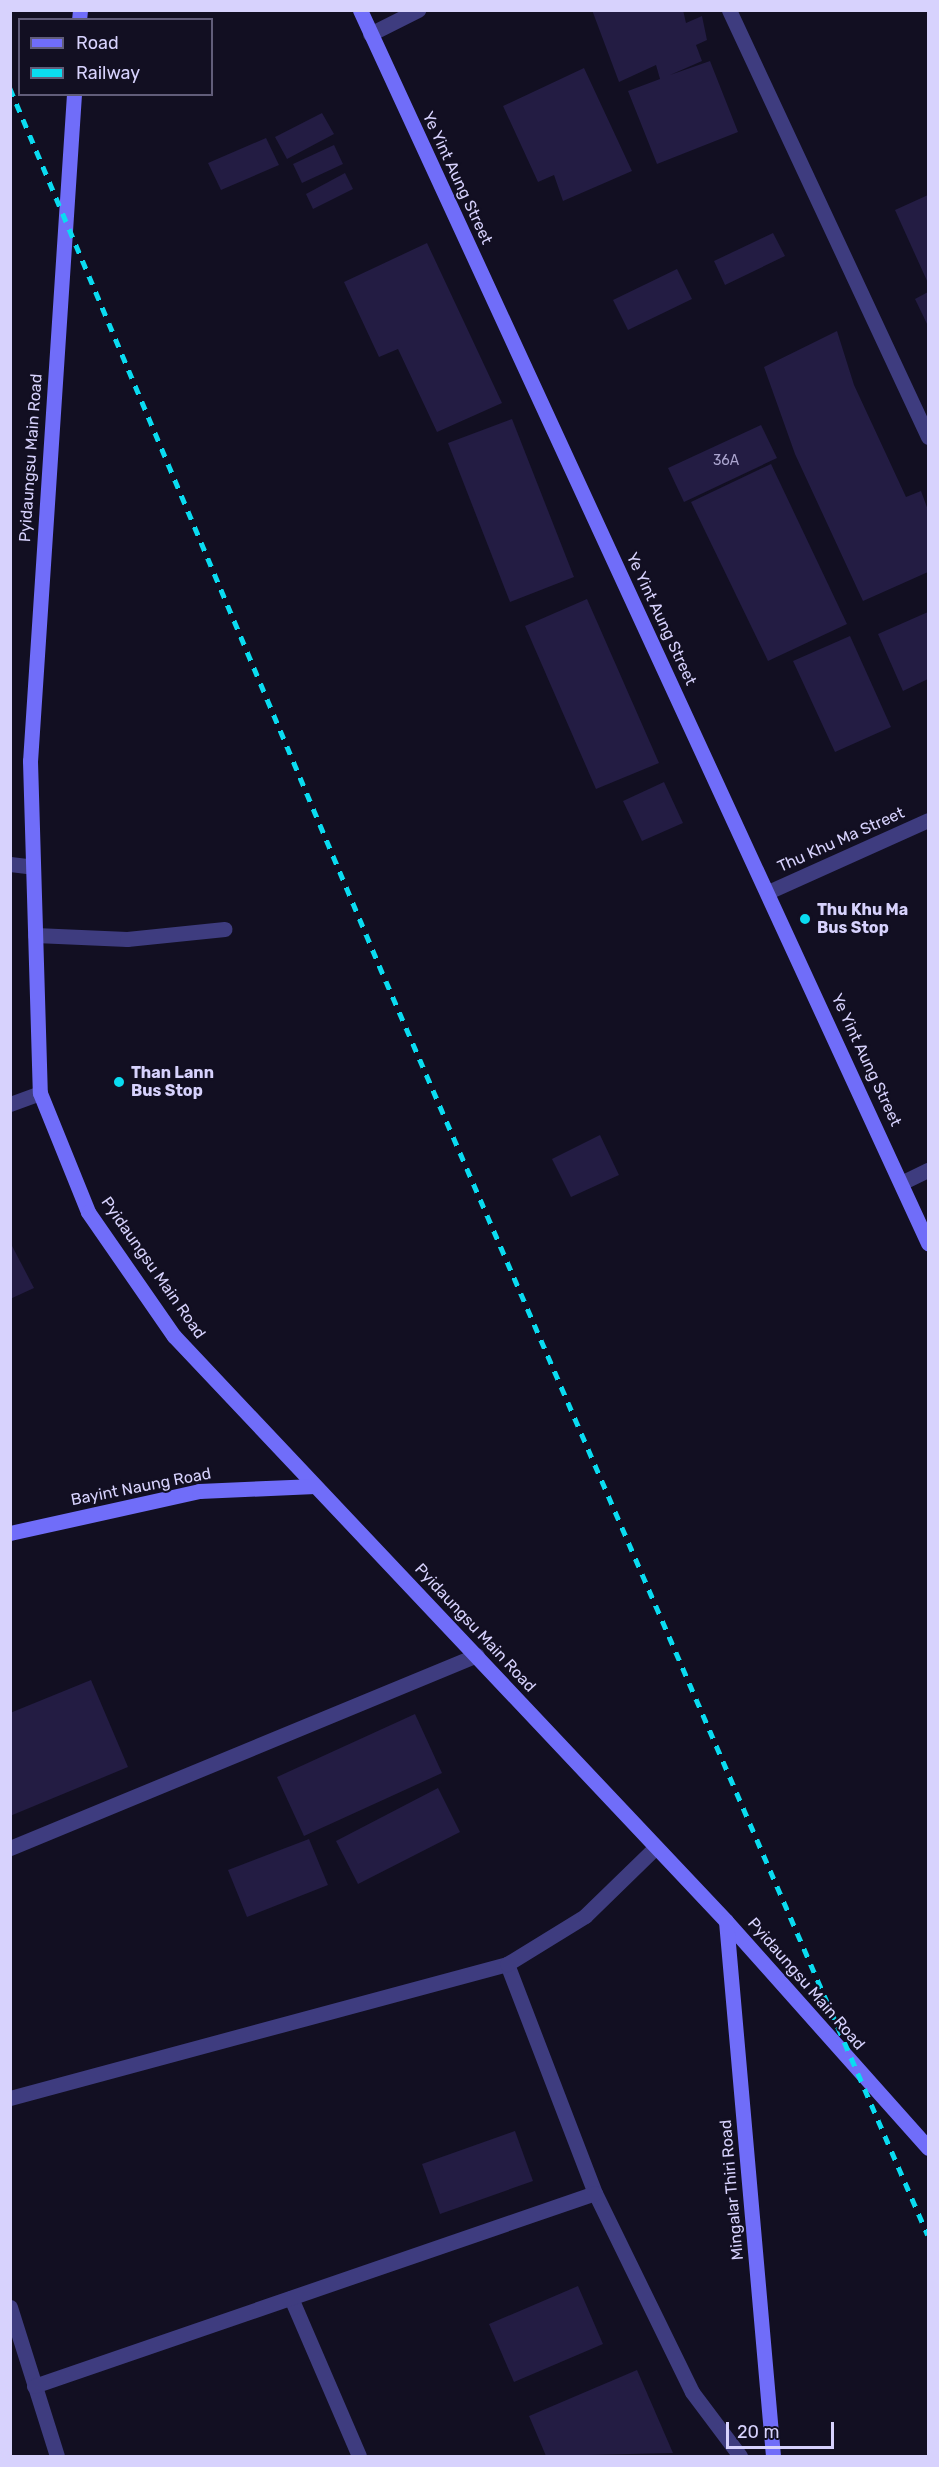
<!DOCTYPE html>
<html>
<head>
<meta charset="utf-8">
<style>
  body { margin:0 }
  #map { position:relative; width:939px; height:2467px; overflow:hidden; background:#120f22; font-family:Rubik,sans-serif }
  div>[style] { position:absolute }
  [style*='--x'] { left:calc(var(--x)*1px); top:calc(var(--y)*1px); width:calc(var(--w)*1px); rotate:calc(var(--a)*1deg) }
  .building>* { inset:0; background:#231c43 }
  .lane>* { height:15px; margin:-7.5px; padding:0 7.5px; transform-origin:7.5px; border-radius:7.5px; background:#3e3c7f }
  .street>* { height:15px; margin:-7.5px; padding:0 7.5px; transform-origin:7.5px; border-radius:7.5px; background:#3e3c7f }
  .secondary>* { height:15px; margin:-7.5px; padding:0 7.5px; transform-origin:7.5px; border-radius:7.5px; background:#706df9 }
  .rail>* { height:4.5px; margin-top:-2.25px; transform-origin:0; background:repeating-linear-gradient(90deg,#0adcf1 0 9px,transparent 0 17px) }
  .dots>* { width:16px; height:16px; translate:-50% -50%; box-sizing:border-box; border:3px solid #120f22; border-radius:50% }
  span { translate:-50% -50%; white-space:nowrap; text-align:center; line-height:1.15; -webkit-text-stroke:4.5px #120f22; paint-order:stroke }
  .number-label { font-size:14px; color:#aaa4ce }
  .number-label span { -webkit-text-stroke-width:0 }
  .street-label { font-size:16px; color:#d7d2fd }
  .poi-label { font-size:16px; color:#d7d2fd; font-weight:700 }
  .left { translate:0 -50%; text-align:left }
  .frame { position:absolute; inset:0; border:12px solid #d7d2fd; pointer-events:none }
  .legend { position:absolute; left:18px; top:18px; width:195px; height:78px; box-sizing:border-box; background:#120f22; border:2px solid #615d7a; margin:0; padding:8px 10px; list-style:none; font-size:18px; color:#d7d2fd }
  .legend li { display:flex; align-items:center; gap:12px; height:30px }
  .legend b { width:30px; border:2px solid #615d7a }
  .scale { position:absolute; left:726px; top:2422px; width:108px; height:27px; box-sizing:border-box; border:3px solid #d7d2fd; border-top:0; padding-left:8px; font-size:18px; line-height:21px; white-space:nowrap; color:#d7d2fd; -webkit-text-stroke:4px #120f22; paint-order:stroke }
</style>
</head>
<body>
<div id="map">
  <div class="building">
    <i style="clip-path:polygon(592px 10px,683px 10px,686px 23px,702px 16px,707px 40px,696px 45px,702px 61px,670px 75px,710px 61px,738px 132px,657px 164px,628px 91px,660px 79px,656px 65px,619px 82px)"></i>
    <i style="clip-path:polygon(584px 68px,632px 171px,563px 201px,554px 175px,538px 182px,503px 106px)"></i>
    <i style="clip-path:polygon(322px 113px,334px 134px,287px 159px,275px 137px)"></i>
    <i style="clip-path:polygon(266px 138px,279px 165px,221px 190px,208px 163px)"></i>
    <i style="clip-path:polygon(334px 145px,343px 164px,302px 183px,293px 164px)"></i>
    <i style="clip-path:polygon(345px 173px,353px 189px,313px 209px,306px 194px)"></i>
    <i style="clip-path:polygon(928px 195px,928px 283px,895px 210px)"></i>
    <i style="clip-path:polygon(773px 233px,785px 256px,725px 285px,714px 261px)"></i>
    <i style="clip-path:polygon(427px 243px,502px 403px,437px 432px,398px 349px,379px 357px,344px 282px)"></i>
    <i style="clip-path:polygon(677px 269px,692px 299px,628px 330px,613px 300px)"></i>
    <i style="clip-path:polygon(928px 292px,928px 326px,915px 299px)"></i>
    <i style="clip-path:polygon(837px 331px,854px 385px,906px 497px,921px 491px,928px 510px,928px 572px,863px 601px,795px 454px,764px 367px)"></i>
    <i style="clip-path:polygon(512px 419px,574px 577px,510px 602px,448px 443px)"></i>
    <i style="clip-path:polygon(761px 425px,777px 458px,684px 502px,668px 468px)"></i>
    <i style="clip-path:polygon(771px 464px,847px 624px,768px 661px,691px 502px)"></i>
    <i style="clip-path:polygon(587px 599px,659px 763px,596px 789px,525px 626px)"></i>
    <i style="clip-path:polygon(928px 612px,928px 679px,903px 691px,878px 634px)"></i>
    <i style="clip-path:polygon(850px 636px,891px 727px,835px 752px,793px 661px)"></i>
    <i style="clip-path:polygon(664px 782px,683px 823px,642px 841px,623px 801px)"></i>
    <i style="clip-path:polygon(600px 1135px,619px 1175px,571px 1197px,552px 1159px)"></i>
    <i style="clip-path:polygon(10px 1242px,34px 1288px,10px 1299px)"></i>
    <i style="clip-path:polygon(91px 1680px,128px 1767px,10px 1816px,10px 1713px)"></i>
    <i style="clip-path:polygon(415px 1714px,442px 1773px,304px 1836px,277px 1777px)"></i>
    <i style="clip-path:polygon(438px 1788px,460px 1832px,358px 1884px,336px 1841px)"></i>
    <i style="clip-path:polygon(309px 1839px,328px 1885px,247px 1917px,228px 1870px)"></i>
    <i style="clip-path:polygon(515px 2131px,533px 2181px,440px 2214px,422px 2164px)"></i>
    <i style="clip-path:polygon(578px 2286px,603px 2344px,514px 2382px,489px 2324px)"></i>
    <i style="clip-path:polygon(637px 2370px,673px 2453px,546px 2456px,529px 2416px)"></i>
  </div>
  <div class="lane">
    <i style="--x:10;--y:864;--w:23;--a:7"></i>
    <i style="--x:35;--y:935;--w:92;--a:2.5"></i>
    <i style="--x:127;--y:939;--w:98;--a:-5.9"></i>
  </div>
  <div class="street">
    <i style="--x:729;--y:10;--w:471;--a:65"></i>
    <i style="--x:370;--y:34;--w:54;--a:-26.6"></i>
    <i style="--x:768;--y:892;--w:175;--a:-24.2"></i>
    <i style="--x:10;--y:1104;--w:32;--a:-20"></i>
    <i style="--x:903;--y:1182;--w:28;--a:-26"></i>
    <i style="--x:10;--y:1848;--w:505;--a:-22.45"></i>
    <i style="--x:507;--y:1964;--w:245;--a:69"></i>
    <i style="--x:595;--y:2193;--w:221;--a:64"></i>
    <i style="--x:692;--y:2392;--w:80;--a:53.1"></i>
    <i style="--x:10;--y:2098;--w:515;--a:-15.09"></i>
    <i style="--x:507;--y:1964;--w:92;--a:-31.6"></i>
    <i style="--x:585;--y:1916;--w:98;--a:-44.2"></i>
    <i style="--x:291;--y:2298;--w:172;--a:66.7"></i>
    <i style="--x:10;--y:2307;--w:156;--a:72.5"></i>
    <i style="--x:34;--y:2386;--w:593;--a:-18.98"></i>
  </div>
  <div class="secondary">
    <i style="--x:360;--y:10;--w:1358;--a:65.27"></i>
    <i style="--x:79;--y:20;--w:10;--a:-84"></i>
    <i style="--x:74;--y:94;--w:668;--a:93.77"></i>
    <i style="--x:30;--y:761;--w:332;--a:88.3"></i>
    <i style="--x:40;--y:1093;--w:128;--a:68"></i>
    <i style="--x:88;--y:1212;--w:151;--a:55.3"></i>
    <i style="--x:174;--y:1336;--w:804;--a:46.66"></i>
    <i style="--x:726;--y:1921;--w:304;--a:48.3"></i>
    <i style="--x:10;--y:1533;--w:194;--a:-12.5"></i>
    <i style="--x:199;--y:1491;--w:116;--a:-2.5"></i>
    <i style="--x:726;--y:1921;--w:537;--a:84.98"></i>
  </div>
  <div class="rail">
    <i style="--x:10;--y:88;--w:969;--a:67.17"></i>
    <i style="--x:386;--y:981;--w:1366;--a:66.63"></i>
  </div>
  <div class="dots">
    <i style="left:805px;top:919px;background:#0adcf1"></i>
    <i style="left:119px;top:1082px;background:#0adcf1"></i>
  </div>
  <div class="number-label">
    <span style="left:726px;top:461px">36A</span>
  </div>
  <div class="street-label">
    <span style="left:457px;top:178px;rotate:65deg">Ye Yint Aung Street</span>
    <span style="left:31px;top:458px;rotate:-86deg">Pyidaungsu Main Road</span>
    <span style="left:661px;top:619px;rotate:65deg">Ye Yint Aung Street</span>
    <span style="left:841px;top:840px;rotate:-24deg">Thu Khu Ma Street</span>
    <span style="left:866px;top:1060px;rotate:65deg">Ye Yint Aung Street</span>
    <span style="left:153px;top:1268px;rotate:55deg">Pyidaungsu Main Road</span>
    <span style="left:141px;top:1487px;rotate:-11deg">Bayint Naung Road</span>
    <span style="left:475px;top:1628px;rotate:47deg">Pyidaungsu Main Road</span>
    <span style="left:806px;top:1984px;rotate:49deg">Pyidaungsu Main Road</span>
    <span style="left:732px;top:2190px;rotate:-95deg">Mingalar Thiri Road</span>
  </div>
  <div class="poi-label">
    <span class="left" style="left:817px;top:919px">Thu Khu Ma<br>Bus Stop</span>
    <span class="left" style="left:131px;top:1082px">Than Lann<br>Bus Stop</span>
  </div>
  <div class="frame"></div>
  <ul class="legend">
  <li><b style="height:8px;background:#706df9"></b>Road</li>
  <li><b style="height:8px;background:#0adcf1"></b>Railway</li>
  </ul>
  <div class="scale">20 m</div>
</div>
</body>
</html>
